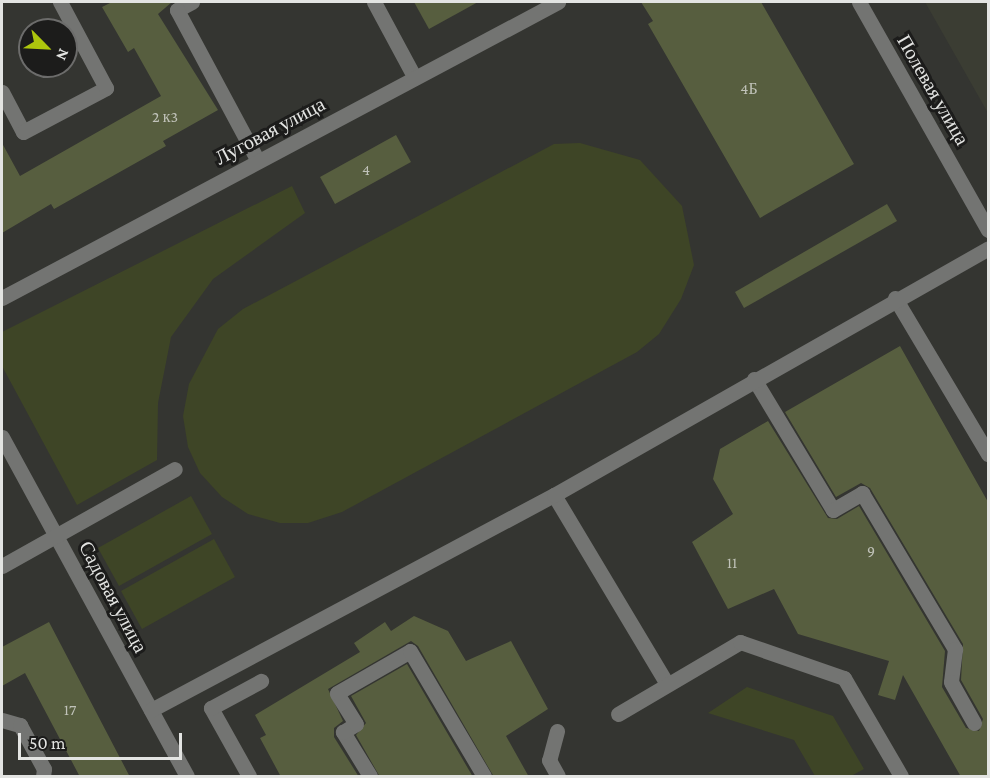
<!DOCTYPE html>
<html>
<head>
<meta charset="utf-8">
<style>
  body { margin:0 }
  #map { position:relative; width:990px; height:778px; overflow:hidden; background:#343531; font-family:"Crimson Pro",serif }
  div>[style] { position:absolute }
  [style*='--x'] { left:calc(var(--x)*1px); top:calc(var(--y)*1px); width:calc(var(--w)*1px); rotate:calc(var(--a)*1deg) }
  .built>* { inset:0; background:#3b3d33 }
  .green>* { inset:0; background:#3e4526 }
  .building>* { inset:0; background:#575e3f }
  .minor>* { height:15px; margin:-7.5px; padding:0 7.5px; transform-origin:7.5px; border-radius:7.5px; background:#737472 }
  span { translate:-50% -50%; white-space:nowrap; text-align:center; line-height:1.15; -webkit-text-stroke:6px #1c1c1b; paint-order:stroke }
  .number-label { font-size:16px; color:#c0c2b9 }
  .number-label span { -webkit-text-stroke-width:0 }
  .street-label { font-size:20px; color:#e3e4e2 }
  .frame { position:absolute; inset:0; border:3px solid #e3e4e2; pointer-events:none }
  .north { position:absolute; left:18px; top:18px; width:60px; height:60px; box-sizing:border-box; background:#1c1c1b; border:2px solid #6c6c6b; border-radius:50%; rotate:114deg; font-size:16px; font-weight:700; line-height:24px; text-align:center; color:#e3e4e2 }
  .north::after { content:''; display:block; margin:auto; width:21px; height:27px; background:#adc60d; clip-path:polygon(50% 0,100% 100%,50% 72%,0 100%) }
  .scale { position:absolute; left:18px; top:733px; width:164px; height:27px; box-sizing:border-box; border:3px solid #e3e4e2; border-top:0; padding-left:8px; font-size:18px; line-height:21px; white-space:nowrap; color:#e3e4e2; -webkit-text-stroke:4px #1c1c1b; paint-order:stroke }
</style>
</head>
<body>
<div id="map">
  <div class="built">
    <i style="clip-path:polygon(925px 2px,988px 2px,988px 113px)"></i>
  </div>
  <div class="green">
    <i style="clip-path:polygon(580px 143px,640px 160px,682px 206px,694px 265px,681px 299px,659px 334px,637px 352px,342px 512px,308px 523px,280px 523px,248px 514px,222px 497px,200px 473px,188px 447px,183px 416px,189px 384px,218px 329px,243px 309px,554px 144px)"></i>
    <i style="clip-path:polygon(292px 186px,305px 213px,213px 279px,171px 337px,158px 403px,157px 460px,77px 505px,2px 366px,2px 332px)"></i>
    <i style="clip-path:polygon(191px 496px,212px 534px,119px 586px,98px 548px)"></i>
    <i style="clip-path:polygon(214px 539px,235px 577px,142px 629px,121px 591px)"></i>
    <i style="clip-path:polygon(747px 687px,833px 716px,864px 769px,851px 776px,815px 776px,794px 740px,708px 713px)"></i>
  </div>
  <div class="building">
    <i style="clip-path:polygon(112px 2px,172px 2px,158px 14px,218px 110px,163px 141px,166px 146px,54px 209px,51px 204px,2px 233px,2px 143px,20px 176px,161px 96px,134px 48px,128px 52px,102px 7px)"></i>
    <i style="clip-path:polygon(414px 2px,478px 2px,429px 29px)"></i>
    <i style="clip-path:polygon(641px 2px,761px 2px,854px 164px,760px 218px,648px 24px,653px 21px)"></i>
    <i style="clip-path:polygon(396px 135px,411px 162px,335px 204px,320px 177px)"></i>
    <i style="clip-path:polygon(887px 204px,897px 221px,744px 308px,735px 292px)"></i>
    <i style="clip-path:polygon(900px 346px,988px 502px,988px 777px,961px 777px,903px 675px,895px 700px,878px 695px,889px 661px,798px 634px,774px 589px,728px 609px,692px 542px,733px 514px,713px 479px,720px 449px,768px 421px,828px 518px,837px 519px,859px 506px,945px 651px,942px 687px,966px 728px,979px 731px,983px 719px,961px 680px,963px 644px,870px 488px,861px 483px,836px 497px,785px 412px)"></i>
    <i style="clip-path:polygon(414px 616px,448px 631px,466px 661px,511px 641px,548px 709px,506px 736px,529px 777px,494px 777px,418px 646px,411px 641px,328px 689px,343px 721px,334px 728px,334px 737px,359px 777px,281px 777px,260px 738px,266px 735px,255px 715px,360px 652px,354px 643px,385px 622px,391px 631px)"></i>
    <i style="clip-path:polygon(49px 622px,130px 777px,80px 777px,25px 673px,2px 686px,2px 647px)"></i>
    <i style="clip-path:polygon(407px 664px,473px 777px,380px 777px,356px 735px,366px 723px,351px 696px)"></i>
  </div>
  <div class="minor">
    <i style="--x:192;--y:2;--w:17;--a:152"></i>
    <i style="--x:177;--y:10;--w:171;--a:61.8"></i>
    <i style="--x:374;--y:2;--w:86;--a:61.7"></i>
    <i style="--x:859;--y:2;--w:262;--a:60.5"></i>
    <i style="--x:2;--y:92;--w:45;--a:62.3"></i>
    <i style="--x:23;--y:132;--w:94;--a:-27.9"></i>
    <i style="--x:106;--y:88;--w:98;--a:-118.1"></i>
    <i style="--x:2;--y:298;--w:630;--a:-28.03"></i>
    <i style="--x:895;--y:298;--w:182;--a:59.2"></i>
    <i style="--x:754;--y:379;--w:153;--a:58.9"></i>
    <i style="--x:833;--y:510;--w:34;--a:-30"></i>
    <i style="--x:862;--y:493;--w:182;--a:59.2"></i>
    <i style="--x:955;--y:649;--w:33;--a:97"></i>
    <i style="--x:951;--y:682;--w:47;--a:60.7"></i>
    <i style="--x:2;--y:437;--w:386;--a:61.4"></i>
    <i style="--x:554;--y:495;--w:220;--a:59.1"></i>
    <i style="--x:2;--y:566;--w:198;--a:-29.3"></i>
    <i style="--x:151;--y:710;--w:457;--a:-28.1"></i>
    <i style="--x:554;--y:495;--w:499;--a:-29.6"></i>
    <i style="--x:618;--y:714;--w:142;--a:-30.5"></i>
    <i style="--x:740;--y:642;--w:110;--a:19.1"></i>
    <i style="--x:844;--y:678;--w:113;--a:59.8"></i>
    <i style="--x:2;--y:720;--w:19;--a:16"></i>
    <i style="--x:20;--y:725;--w:50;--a:61.4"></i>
    <i style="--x:44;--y:769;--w:7;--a:98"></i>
    <i style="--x:557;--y:731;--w:30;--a:105"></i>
    <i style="--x:549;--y:760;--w:18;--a:61"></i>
    <i style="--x:249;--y:776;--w:78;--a:-119.2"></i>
    <i style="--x:211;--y:708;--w:57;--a:-28.4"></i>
    <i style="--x:370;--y:776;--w:52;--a:-121.5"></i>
    <i style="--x:343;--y:732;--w:15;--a:-32"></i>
    <i style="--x:356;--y:724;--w:36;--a:-122"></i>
    <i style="--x:337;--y:693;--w:84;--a:-29.9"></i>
    <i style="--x:410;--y:651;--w:145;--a:59.4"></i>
  </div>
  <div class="number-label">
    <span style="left:749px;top:89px">4Б</span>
    <span style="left:165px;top:117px">2 к3</span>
    <span style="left:366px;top:170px">4</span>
    <span style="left:871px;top:551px">9</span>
    <span style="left:732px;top:563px">11</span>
    <span style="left:70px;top:710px">17</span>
  </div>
  <div class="street-label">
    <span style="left:933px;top:90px;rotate:60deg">Полевая улица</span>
    <span style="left:270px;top:131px;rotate:-28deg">Луговая улица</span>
    <span style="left:113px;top:597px;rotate:62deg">Садовая улица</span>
  </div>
  <div class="frame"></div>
  <div class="north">N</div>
  <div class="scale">50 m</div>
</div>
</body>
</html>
